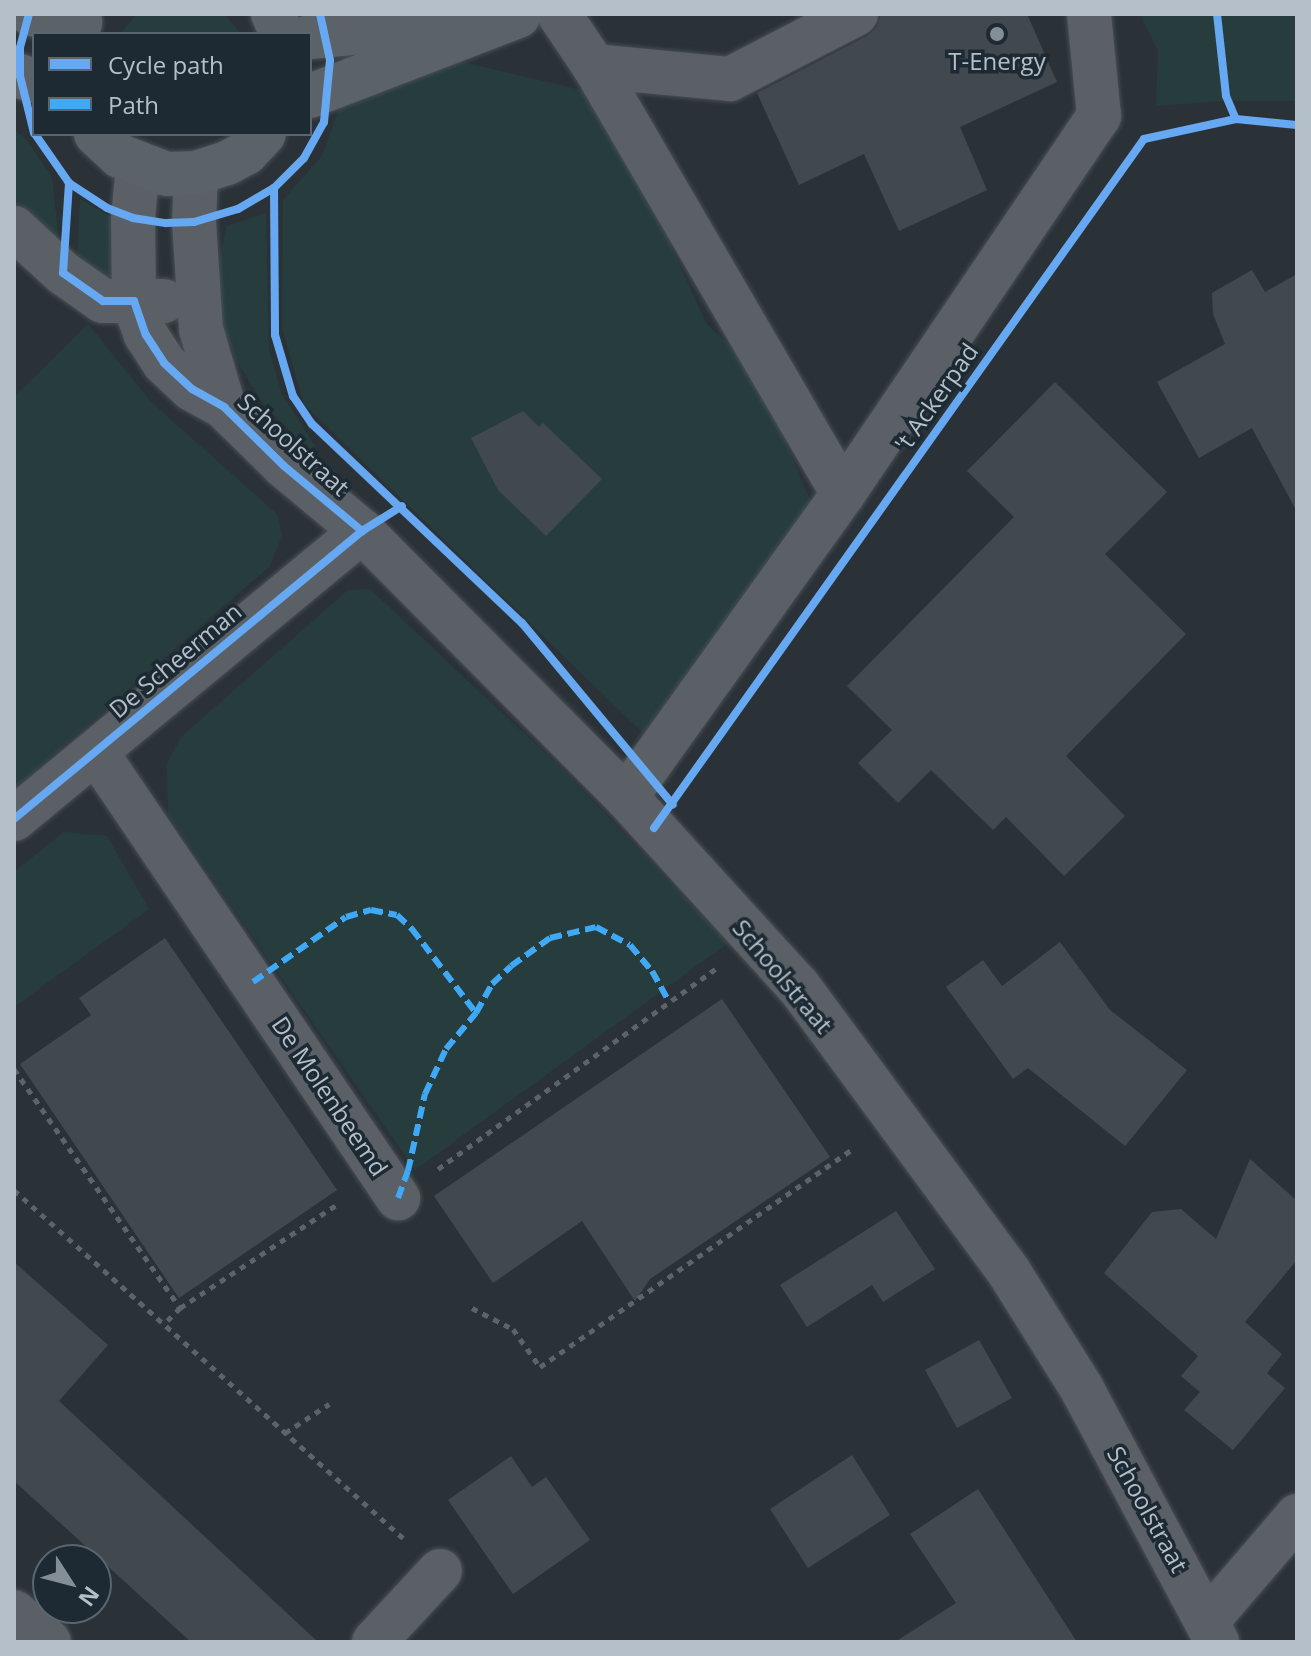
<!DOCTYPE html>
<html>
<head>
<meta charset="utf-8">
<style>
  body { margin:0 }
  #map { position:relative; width:1311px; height:1656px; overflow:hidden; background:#2a3238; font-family:"Open Sans",sans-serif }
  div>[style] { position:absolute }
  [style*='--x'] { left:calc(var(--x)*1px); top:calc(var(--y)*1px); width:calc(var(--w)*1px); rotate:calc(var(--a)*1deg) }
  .green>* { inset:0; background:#273d3d }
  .building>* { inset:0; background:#42494e }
  .path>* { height:5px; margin-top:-2.5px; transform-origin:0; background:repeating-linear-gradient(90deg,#5d6469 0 6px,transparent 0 12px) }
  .roads { filter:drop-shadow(0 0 2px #484e53) drop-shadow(0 0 2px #484e53) }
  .minor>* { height:44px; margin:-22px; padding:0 22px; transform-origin:22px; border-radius:22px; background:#5a6066 }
  .major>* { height:44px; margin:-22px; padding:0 22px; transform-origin:22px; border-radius:22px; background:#5c6368 }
  .quiet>* { height:6px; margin-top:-3px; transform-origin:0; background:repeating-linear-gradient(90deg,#3fa9f5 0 12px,transparent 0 18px) }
  .cycleway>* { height:8px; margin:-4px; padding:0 4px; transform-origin:4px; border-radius:4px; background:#66a8f1 }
  .dots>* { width:22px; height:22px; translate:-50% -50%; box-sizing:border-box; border:4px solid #1d2a33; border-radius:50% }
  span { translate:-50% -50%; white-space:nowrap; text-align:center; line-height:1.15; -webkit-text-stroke:7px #1d2a33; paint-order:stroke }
  .poi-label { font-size:24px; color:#b4bfc9 }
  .street-label { font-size:24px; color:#b4bfc9 }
  .frame { position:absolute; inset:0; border:16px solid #b4bfc9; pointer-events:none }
  .legend { position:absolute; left:32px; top:32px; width:280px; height:104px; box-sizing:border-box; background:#1d2a33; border:2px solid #59666f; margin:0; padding:10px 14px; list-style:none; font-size:24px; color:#b4bfc9 }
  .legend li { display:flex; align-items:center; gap:16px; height:40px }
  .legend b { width:40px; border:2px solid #59666f }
  .north { position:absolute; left:32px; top:1544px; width:80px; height:80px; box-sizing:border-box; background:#1d2a33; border:2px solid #59666f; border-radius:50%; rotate:126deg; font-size:22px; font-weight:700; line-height:32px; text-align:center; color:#b4bfc9 }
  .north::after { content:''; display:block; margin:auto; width:28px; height:36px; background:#848e96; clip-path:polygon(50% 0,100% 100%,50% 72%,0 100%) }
</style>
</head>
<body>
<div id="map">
  <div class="green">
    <i style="clip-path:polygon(137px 14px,224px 14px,241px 34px,120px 34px)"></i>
    <i style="clip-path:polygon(1140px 14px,1297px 14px,1297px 101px,1222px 101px,1156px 106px,1158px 51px)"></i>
    <i style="clip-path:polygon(458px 61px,585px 91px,613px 119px,706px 323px,755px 369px,812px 505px,644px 734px,304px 404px,282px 328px,283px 200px,322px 156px,340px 106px)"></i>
    <i style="clip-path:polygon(14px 130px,26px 139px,52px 178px,59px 242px,14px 203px)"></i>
    <i style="clip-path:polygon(80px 199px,118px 221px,116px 281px,103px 283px,77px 261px)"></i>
    <i style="clip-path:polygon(266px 213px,269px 350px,282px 395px,315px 446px,309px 451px,262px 402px,235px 358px,216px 311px,220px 256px,227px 226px)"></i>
    <i style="clip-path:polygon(88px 324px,151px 402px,277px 514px,282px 535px,270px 566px,14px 789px,14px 397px)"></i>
    <i style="clip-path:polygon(370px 589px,560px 767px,728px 943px,415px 1170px,168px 814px,167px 764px,181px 737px,348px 590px)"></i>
    <i style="clip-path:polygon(64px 832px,107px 836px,149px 909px,14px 1007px,14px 872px)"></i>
  </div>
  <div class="building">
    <i style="clip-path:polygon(881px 14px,1027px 14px,1057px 82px,960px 127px,987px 190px,899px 231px,864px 154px,799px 185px,757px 93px,867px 36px,877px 27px)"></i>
    <i style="clip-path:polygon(1252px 270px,1265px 292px,1297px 274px,1297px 512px,1252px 428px,1199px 458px,1157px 382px,1225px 344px,1213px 314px,1212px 293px)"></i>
    <i style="clip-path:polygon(1055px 382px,1167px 492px,1105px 554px,1186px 634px,1066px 756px,1125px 816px,1064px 876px,1006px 817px,993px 830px,931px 770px,898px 803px,858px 763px,892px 730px,847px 686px,1014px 517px,967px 471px)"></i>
    <i style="clip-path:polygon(523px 411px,539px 427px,543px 423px,602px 479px,546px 536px,498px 490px,471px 438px)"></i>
    <i style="clip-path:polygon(165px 938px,337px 1190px,179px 1298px,20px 1064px,91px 1015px,79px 998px)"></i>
    <i style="clip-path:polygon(1060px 942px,1110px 1010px,1187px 1070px,1125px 1146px,1028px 1068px,1013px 1079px,946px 987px,983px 960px,1002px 986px)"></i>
    <i style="clip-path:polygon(722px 999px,830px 1157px,650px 1279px,635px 1301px,582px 1221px,493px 1283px,434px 1196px)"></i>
    <i style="clip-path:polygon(1250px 1159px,1297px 1201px,1297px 1260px,1245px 1322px,1282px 1354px,1267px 1373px,1285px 1388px,1233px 1450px,1184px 1410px,1200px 1392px,1181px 1376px,1198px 1356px,1104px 1273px,1152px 1212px,1181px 1209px,1216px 1239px)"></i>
    <i style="clip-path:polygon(896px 1211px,935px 1269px,883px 1302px,872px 1285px,807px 1327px,780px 1285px)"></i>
    <i style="clip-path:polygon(14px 1262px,108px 1345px,59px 1401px,318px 1642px,191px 1642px,14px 1481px)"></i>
    <i style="clip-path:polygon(979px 1340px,1012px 1398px,957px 1428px,925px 1370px)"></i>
    <i style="clip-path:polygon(852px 1455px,890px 1515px,808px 1568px,770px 1509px)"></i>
    <i style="clip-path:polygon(511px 1456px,532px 1487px,546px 1477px,590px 1540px,513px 1594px,448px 1500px)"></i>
    <i style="clip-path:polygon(978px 1489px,1042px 1588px,1077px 1642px,895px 1642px,956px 1603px,910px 1534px)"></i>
  </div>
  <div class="path">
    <i style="--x:14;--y:1069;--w:291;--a:55.2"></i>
    <i style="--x:180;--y:1308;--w:23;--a:135"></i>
    <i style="--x:438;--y:1169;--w:342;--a:-35.8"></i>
    <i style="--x:14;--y:1190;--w:523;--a:41.82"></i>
    <i style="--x:180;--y:1308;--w:191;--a:-33.4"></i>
    <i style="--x:472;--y:1308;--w:46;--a:27.1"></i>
    <i style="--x:513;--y:1329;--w:47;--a:54.6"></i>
    <i style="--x:540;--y:1367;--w:383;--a:-34.9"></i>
    <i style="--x:285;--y:1433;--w:53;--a:-33.4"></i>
  </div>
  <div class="roads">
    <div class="minor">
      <i style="--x:559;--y:14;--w:63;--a:56.1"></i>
      <i style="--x:594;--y:66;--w:495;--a:59.8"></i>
      <i style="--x:594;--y:66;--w:137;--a:5.5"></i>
      <i style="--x:730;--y:79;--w:142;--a:-27.3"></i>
      <i style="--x:138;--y:166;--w:52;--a:95.5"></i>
      <i style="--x:133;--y:218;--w:83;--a:89.3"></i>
      <i style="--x:134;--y:301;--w:36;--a:71"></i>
      <i style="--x:146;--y:335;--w:33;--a:57"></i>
      <i style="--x:164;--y:363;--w:38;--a:43"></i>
      <i style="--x:192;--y:389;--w:37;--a:29"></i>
      <i style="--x:224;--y:407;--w:84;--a:44.5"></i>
      <i style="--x:284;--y:466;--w:102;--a:39.8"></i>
      <i style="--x:362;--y:531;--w:375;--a:45.2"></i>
      <i style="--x:626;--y:797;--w:257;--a:47.7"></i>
      <i style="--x:799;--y:987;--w:354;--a:53.6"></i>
      <i style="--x:1009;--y:1272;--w:138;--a:58"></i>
      <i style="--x:1082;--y:1389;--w:287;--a:61.9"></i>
      <i style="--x:196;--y:173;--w:49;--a:92.3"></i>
      <i style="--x:194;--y:222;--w:107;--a:86.3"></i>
      <i style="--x:201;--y:329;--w:81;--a:73.6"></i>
      <i style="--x:14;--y:228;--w:67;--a:42.6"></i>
      <i style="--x:63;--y:273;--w:49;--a:35"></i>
      <i style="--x:103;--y:301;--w:61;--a:0"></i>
      <i style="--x:96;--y:752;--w:539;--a:55.9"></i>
      <i style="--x:626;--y:797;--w:373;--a:-54.4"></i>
      <i style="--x:843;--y:494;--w:457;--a:-55.9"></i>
      <i style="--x:1099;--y:116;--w:102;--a:-95.6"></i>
      <i style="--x:14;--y:819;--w:452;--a:-39.6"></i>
      <i style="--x:14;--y:1612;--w:46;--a:40.6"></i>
      <i style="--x:1208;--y:1620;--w:137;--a:-49.4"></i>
      <i style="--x:374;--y:1642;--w:97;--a:-47.1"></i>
    </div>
    <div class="major">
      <i style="--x:31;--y:14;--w:50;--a:9.3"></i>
      <i style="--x:273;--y:14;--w:22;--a:66"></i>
      <i style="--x:310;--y:37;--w:154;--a:-5.6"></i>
      <i style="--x:14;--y:74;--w:21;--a:19"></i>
      <i style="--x:310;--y:96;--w:223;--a:-21"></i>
      <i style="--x:96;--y:134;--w:33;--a:43"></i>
      <i style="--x:120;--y:156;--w:50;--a:21"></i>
      <i style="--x:167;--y:174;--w:29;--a:-2"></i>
      <i style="--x:196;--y:173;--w:33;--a:-18"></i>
      <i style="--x:227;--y:163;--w:21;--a:-28"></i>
      <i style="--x:246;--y:153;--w:26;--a:-47"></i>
    </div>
  </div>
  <div class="quiet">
    <i style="--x:253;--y:982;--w:113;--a:-35"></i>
    <i style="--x:346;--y:917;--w:26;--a:-16"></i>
    <i style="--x:371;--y:910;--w:26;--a:11"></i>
    <i style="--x:397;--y:915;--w:21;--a:43"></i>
    <i style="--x:412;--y:929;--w:106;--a:52.7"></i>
    <i style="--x:398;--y:1198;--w:29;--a:-70"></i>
    <i style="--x:408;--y:1171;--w:79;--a:-77.6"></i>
    <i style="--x:425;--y:1094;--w:50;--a:-65"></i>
    <i style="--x:446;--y:1049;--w:47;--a:-50.2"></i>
    <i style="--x:476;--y:1013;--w:33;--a:-61"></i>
    <i style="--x:492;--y:984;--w:26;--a:-43"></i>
    <i style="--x:511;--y:966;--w:48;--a:-35.7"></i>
    <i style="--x:550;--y:938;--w:47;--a:-13.4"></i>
    <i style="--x:596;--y:927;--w:38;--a:28"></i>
    <i style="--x:630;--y:945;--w:34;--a:50"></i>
    <i style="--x:652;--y:971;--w:35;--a:61"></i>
  </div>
  <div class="cycleway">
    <i style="--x:29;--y:14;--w:35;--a:105"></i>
    <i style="--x:20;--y:48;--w:28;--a:90"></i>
    <i style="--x:20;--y:76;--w:59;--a:76.2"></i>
    <i style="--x:1217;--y:14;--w:82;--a:83.7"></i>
    <i style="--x:1226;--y:96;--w:25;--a:67"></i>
    <i style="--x:35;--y:134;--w:60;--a:55.2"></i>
    <i style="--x:69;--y:183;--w:45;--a:33.3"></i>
    <i style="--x:107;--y:208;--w:28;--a:21"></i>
    <i style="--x:133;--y:218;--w:33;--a:9"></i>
    <i style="--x:166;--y:223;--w:28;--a:-2"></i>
    <i style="--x:194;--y:222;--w:46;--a:-16.5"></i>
    <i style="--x:238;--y:209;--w:42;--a:-30.3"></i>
    <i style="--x:274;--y:188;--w:42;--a:-45"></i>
    <i style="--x:304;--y:158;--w:41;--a:-60.9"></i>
    <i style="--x:324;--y:122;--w:62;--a:-84.5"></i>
    <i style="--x:330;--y:60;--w:47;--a:-102.3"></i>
    <i style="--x:69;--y:183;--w:90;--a:93.8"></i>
    <i style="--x:63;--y:273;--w:49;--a:35"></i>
    <i style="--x:103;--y:301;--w:31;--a:0"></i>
    <i style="--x:134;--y:301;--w:36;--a:71"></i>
    <i style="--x:146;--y:335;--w:33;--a:57"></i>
    <i style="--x:164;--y:363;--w:38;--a:43"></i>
    <i style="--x:192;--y:389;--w:37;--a:29"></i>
    <i style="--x:224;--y:407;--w:84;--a:44.5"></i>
    <i style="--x:284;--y:466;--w:102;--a:39.8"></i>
    <i style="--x:274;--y:188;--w:147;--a:89.6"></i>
    <i style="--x:275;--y:335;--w:64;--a:73.6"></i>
    <i style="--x:293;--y:396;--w:34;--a:56"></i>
    <i style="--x:312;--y:424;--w:289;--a:43.5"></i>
    <i style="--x:522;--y:623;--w:236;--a:50.3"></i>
    <i style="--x:14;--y:819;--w:452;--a:-39.6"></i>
    <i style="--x:362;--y:531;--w:47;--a:-32"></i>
    <i style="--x:654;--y:828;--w:845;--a:-54.58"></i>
    <i style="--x:1144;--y:139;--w:94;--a:-12.3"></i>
    <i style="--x:1236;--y:119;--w:61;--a:5.6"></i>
  </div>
  <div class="dots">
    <i style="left:997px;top:34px;background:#848e96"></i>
  </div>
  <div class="poi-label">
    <span style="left:997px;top:61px">T-Energy</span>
  </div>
  <div class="street-label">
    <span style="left:936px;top:397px;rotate:-55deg">'t Ackerpad</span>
    <span style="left:294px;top:444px;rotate:42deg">Schoolstraat</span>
    <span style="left:175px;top:660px;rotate:-40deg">De Scheerman</span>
    <span style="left:783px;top:976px;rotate:50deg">Schoolstraat</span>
    <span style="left:330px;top:1096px;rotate:56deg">De Molenbeemd</span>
    <span style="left:1148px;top:1509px;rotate:61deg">Schoolstraat</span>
  </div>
  <div class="frame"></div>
  <ul class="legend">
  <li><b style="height:10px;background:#66a8f1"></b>Cycle path</li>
  <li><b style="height:10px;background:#3fa9f5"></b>Path</li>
  </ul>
  <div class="north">N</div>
</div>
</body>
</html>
